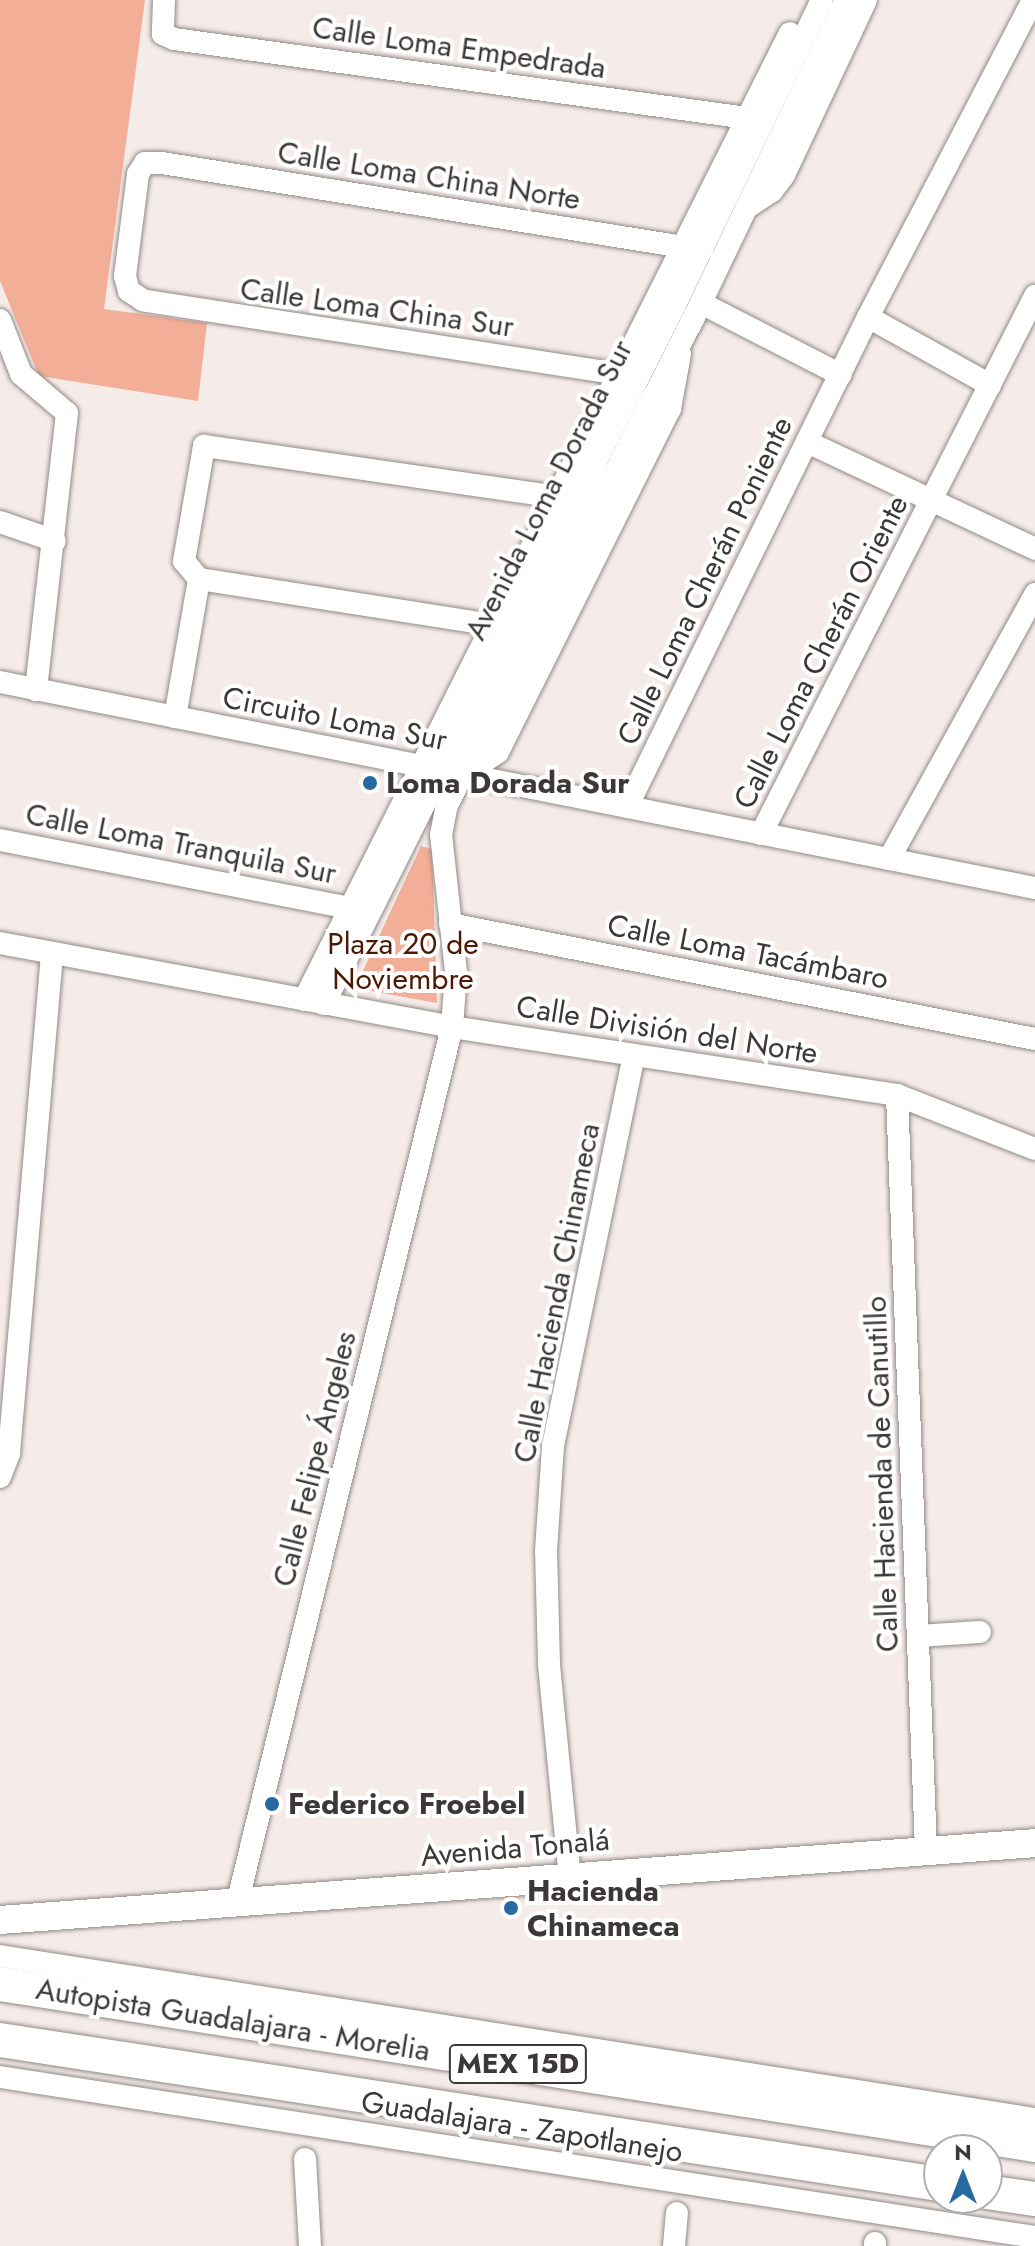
<!DOCTYPE html>
<html>
<head>
<meta charset="utf-8">
<style>
  body { margin:0 }
  #map { position:relative; width:1035px; height:2246px; overflow:hidden; background:#f5ece9; font-family:Jost,sans-serif }
  div>[style] { position:absolute }
  [style*='--x'] { left:calc(var(--x)*1px); top:calc(var(--y)*1px); width:calc(var(--w)*1px); rotate:calc(var(--a)*1deg) }
  .green>* { inset:0; background:#f2ae97 }
  .roads { filter:drop-shadow(0 0 2px #918987) drop-shadow(0 0 2px #918987) }
  .minor>* { height:22px; margin:-11px; padding:0 11px; transform-origin:11px; border-radius:11px; background:#fff }
  .major>* { height:28px; margin:-14px; padding:0 14px; transform-origin:14px; border-radius:14px; background:#fff }
  .highway>* { height:34px; margin:-17px; padding:0 17px; transform-origin:17px; border-radius:17px; background:#fff }
  .dots>* { width:22px; height:22px; translate:-50% -50%; box-sizing:border-box; border:4px solid #fff; border-radius:50% }
  span { translate:-50% -50%; white-space:nowrap; text-align:center; line-height:1.15; -webkit-text-stroke:8px #fff; paint-order:stroke }
  .shield-label span { padding:2px 6px; background:#fff; border:2px solid; border-radius:6px; -webkit-text-stroke-width:0 }
  .shield-label { font-size:28px; color:#3c3837; font-weight:700 }
  .street-label { font-size:30px; color:#3c3837 }
  .poi-label { font-size:30px; color:#3c3837; font-weight:700 }
  .left { translate:0 -50%; text-align:left }
  .park-label { font-size:30px; color:#4b1804 }
  .north { position:absolute; left:923px; top:2134px; width:80px; height:80px; box-sizing:border-box; background:#fff; border:2px solid #b1afaf; border-radius:50%; rotate:0deg; font-size:22px; font-weight:700; line-height:32px; text-align:center; color:#3c3837 }
  .north::after { content:''; display:block; margin:auto; width:28px; height:36px; background:#276aa0; clip-path:polygon(50% 0,100% 100%,50% 72%,0 100%) }
</style>
</head>
<body>
<div id="map">
  <div class="green">
    <i style="clip-path:polygon(0 0,145px 0,104px 309px,207px 323px,198px 401px,39px 376px,0 281px)"></i>
    <i style="clip-path:polygon(421px 846px,432px 849px,437px 1003px,355px 988px)"></i>
  </div>
  <div class="roads">
    <div class="minor">
      <i style="--x:164;--y:0;--w:34;--a:92"></i>
      <i style="--x:163;--y:34;--w:12;--a:24"></i>
      <i style="--x:174;--y:39;--w:578;--a:7.85"></i>
      <i style="--x:748;--y:207;--w:29;--a:-34"></i>
      <i style="--x:772;--y:191;--w:20;--a:-53"></i>
      <i style="--x:784;--y:175;--w:193;--a:-64.9"></i>
      <i style="--x:701;--y:303;--w:157;--a:27.2"></i>
      <i style="--x:868;--y:317;--w:140;--a:29.1"></i>
      <i style="--x:0;--y:320;--w:58;--a:68.7"></i>
      <i style="--x:21;--y:374;--w:60;--a:40.3"></i>
      <i style="--x:67;--y:413;--w:279;--a:96.4"></i>
      <i style="--x:619;--y:374;--w:482;--a:-171.2"></i>
      <i style="--x:143;--y:300;--w:17;--a:-147"></i>
      <i style="--x:129;--y:291;--w:16;--a:-105"></i>
      <i style="--x:125;--y:276;--w:103;--a:-82.7"></i>
      <i style="--x:138;--y:174;--w:13;--a:-58"></i>
      <i style="--x:145;--y:163;--w:17;--a:0"></i>
      <i style="--x:162;--y:163;--w:547;--a:9.15"></i>
      <i style="--x:807;--y:442;--w:252;--a:25.1"></i>
      <i style="--x:0;--y:522;--w:58;--a:19.1"></i>
      <i style="--x:493;--y:625;--w:298;--a:-171.1"></i>
      <i style="--x:199;--y:579;--w:23;--a:-130"></i>
      <i style="--x:184;--y:561;--w:117;--a:-80.1"></i>
      <i style="--x:204;--y:446;--w:357;--a:8.2"></i>
      <i style="--x:0;--y:682;--w:1055;--a:11.26"></i>
      <i style="--x:175;--y:717;--w:140;--a:-80.1"></i>
      <i style="--x:467;--y:773;--w:37;--a:-34"></i>
      <i style="--x:498;--y:752;--w:384;--a:-63.4"></i>
      <i style="--x:670;--y:409;--w:56;--a:-79.7"></i>
      <i style="--x:627;--y:807;--w:546;--a:-63.81"></i>
      <i style="--x:868;--y:317;--w:357;--a:-62.5"></i>
      <i style="--x:761;--y:834;--w:604;--a:-63.01"></i>
      <i style="--x:0;--y:840;--w:357;--a:11"></i>
      <i style="--x:889;--y:859;--w:303;--a:-61.1"></i>
      <i style="--x:450;--y:924;--w:596;--a:11.12"></i>
      <i style="--x:0;--y:943;--w:460;--a:10.5"></i>
      <i style="--x:452;--y:1027;--w:450;--a:8.7"></i>
      <i style="--x:897;--y:1095;--w:148;--a:21.4"></i>
      <i style="--x:304;--y:1000;--w:1082;--a:-63.32"></i>
      <i style="--x:324;--y:1004;--w:780;--a:-63.34"></i>
      <i style="--x:674;--y:307;--w:341;--a:-64.3"></i>
      <i style="--x:897;--y:1095;--w:757;--a:87.8"></i>
      <i style="--x:0;--y:1477;--w:26;--a:-69"></i>
      <i style="--x:9;--y:1453;--w:501;--a:-85.07"></i>
      <i style="--x:918;--y:1636;--w:62;--a:-3.7"></i>
      <i style="--x:570;--y:1879;--w:217;--a:-95.6"></i>
      <i style="--x:549;--y:1663;--w:112;--a:-91.5"></i>
      <i style="--x:546;--y:1551;--w:105;--a:-86.2"></i>
      <i style="--x:553;--y:1446;--w:398;--a:-78.3"></i>
      <i style="--x:237;--y:1904;--w:903;--a:-76.23"></i>
      <i style="--x:452;--y:1027;--w:55;--a:-85.8"></i>
      <i style="--x:456;--y:972;--w:138;--a:-96.2"></i>
      <i style="--x:441;--y:835;--w:31;--a:-79"></i>
      <i style="--x:447;--y:805;--w:547;--a:-63.15"></i>
      <i style="--x:694;--y:317;--w:352;--a:-64.4"></i>
      <i style="--x:0;--y:1956;--w:1048;--a:8.95"></i>
      <i style="--x:0;--y:2077;--w:1047;--a:8.79"></i>
      <i style="--x:305;--y:2159;--w:87;--a:86.7"></i>
      <i style="--x:674;--y:2246;--w:33;--a:-85"></i>
      <i style="--x:875;--y:2246;--w:3;--a:-90"></i>
    </div>
    <div class="major">
      <i style="--x:0;--y:1920;--w:1038;--a:-4.25"></i>
    </div>
    <div class="highway">
      <i style="--x:0;--y:1984;--w:1047;--a:8.84"></i>
      <i style="--x:0;--y:2040;--w:950;--a:8.72"></i>
      <i style="--x:987;--y:2192;--w:49;--a:8.3"></i>
    </div>
  </div>
  <div class="dots">
    <i style="left:370px;top:783px;background:#276aa0"></i>
    <i style="left:272px;top:1804px;background:#276aa0"></i>
    <i style="left:511px;top:1908px;background:#276aa0"></i>
  </div>
  <div class="shield-label">
    <span style="left:518px;top:2064px">MEX 15D</span>
  </div>
  <div class="street-label">
    <span style="left:459px;top:48px;rotate:8deg">Calle Loma Empedrada</span>
    <span style="left:429px;top:176px;rotate:9deg">Calle Loma China Norte</span>
    <span style="left:377px;top:308px;rotate:8deg">Calle Loma China Sur</span>
    <span style="left:549px;top:490px;rotate:-63deg">Avenida Loma Dorada Sur</span>
    <span style="left:705px;top:581px;rotate:-64deg">Calle Loma Cherán Poniente</span>
    <span style="left:821px;top:652px;rotate:-63deg">Calle Loma Cherán Oriente</span>
    <span style="left:335px;top:719px;rotate:11deg">Circuito Loma Sur</span>
    <span style="left:181px;top:844px;rotate:11deg">Calle Loma Tranquila Sur</span>
    <span style="left:748px;top:952px;rotate:11deg">Calle Loma Tacámbaro</span>
    <span style="left:667px;top:1030px;rotate:9deg">Calle División del Norte</span>
    <span style="left:557px;top:1293px;rotate:-79deg">Calle Hacienda Chinameca</span>
    <span style="left:315px;top:1459px;rotate:-76deg">Calle Felipe Ángeles</span>
    <span style="left:882px;top:1474px;rotate:-92deg">Calle Hacienda de Canutillo</span>
    <span style="left:515px;top:1848px;rotate:-5deg">Avenida Tonalá</span>
    <span style="left:233px;top:2020px;rotate:9deg">Autopista Guadalajara - Morelia</span>
    <span style="left:522px;top:2127px;rotate:9deg">Guadalajara - Zapotlanejo</span>
  </div>
  <div class="poi-label">
    <span class="left" style="left:386px;top:783px">Loma Dorada Sur</span>
    <span class="left" style="left:288px;top:1804px">Federico Froebel</span>
    <span class="left" style="left:527px;top:1908px">Hacienda<br>Chinameca</span>
  </div>
  <div class="park-label">
    <span style="left:403px;top:961px">Plaza 20 de<br>Noviembre</span>
  </div>
  <div class="north">N</div>
</div>
</body>
</html>
